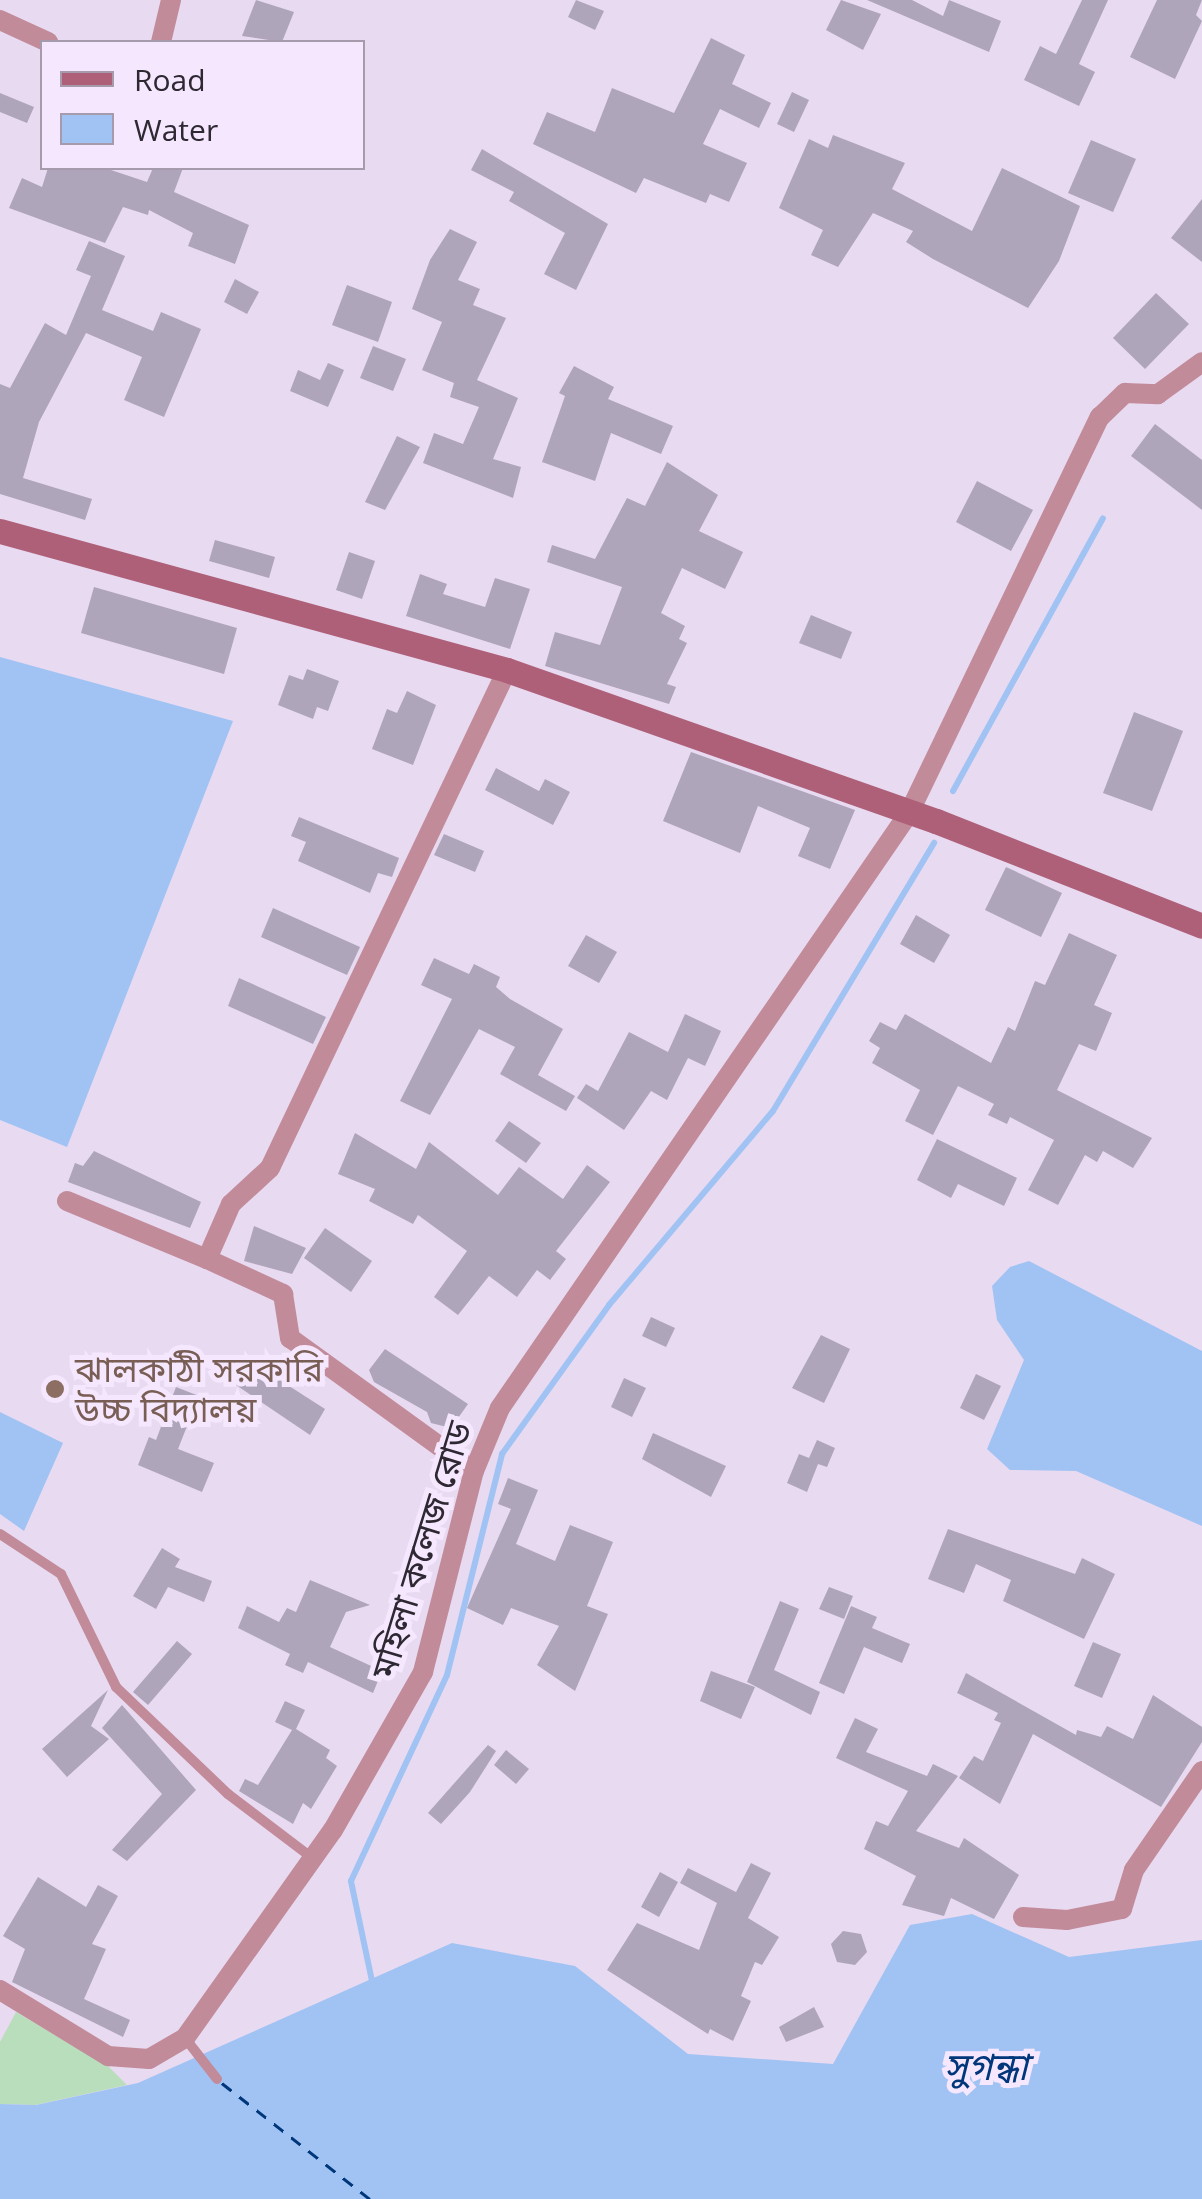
<!DOCTYPE html>
<html>
<head>
<meta charset="utf-8">
<style>
  body { margin:0 }
  #map { position:relative; width:1202px; height:2199px; overflow:hidden; background:#e8daf1; font-family:"Open Sans","Noto Sans Bengali",sans-serif }
  div>[style] { position:absolute }
  [style*='--x'] { left:calc(var(--x)*1px); top:calc(var(--y)*1px); width:calc(var(--w)*1px); rotate:calc(var(--a)*1deg) }
  .green>* { inset:0; background:#b9debb }
  .water>* { inset:0; background:#a1c3f3 }
  .stream>* { height:6px; margin:-3px; padding:0 3px; transform-origin:3px; border-radius:3px; background:#a1c3f3 }
  .ferry>* { height:2.5px; margin-top:-1.25px; transform-origin:0; background:repeating-linear-gradient(90deg,#00367a 0 12px,transparent 0 22px) }
  .building>* { inset:0; background:#aea5bb }
  .service>* { height:10px; margin:-5px; padding:0 5px; transform-origin:5px; border-radius:5px; background:#c28b9a }
  .minor>* { height:20px; margin:-10px; padding:0 10px; transform-origin:10px; border-radius:10px; background:#c28b9a }
  .secondary>* { height:25px; margin:-12.5px; padding:0 12.5px; transform-origin:12.5px; border-radius:12.5px; background:#af6079 }
  .dots>* { width:28px; height:28px; translate:-50% -50%; box-sizing:border-box; border:5px solid #f5e7fe; border-radius:50% }
  span { translate:-50% -50%; white-space:nowrap; text-align:center; line-height:1.15; -webkit-text-stroke:10px #f5e7fe; paint-order:stroke }
  .education-label { font-size:35px; color:#785e54 }
  .left { translate:0 -50%; text-align:left }
  .street-label { font-size:35px; color:#2d2831 }
  .water-label { font-size:38px; color:#00367a; font-style:italic }
  .legend { position:absolute; left:40px; top:40px; width:325px; height:130px; box-sizing:border-box; background:#f5e7fe; border:2px solid #a59bac; margin:0; padding:12px 18px; list-style:none; font-size:30px; color:#2d2831 }
  .legend li { display:flex; align-items:center; gap:20px; height:50px }
  .legend b { width:50px; border:2px solid #a59bac }
</style>
</head>
<body>
<div id="map">
  <div class="green">
    <i style="clip-path:polygon(16px 2012px,109px 2067px,127px 2085px,35px 2105px,0 2104px,0 2042px)"></i>
  </div>
  <div class="water">
    <i style="clip-path:polygon(0 657px,233px 721px,67px 1147px,0 1120px)"></i>
    <i style="clip-path:polygon(1029px 1261px,1202px 1351px,1202px 1526px,1076px 1471px,1010px 1470px,987px 1449px,1024px 1360px,997px 1320px,992px 1286px,1010px 1267px)"></i>
    <i style="clip-path:polygon(0 1412px,63px 1443px,24px 1531px,0 1514px)"></i>
    <i style="clip-path:polygon(972px 1914px,1069px 1957px,1202px 1940px,1202px 2199px,0 2199px,0 2104px,36px 2105px,138px 2083px,452px 1943px,575px 1966px,688px 2054px,833px 2064px,910px 1925px)"></i>
  </div>
  <div class="stream">
    <i style="--x:953;--y:791;--w:311;--a:-61.2"></i>
    <i style="--x:372;--y:1981;--w:102;--a:-101.9"></i>
    <i style="--x:351;--y:1881;--w:227;--a:-65"></i>
    <i style="--x:447;--y:1675;--w:228;--a:-76"></i>
    <i style="--x:502;--y:1454;--w:183;--a:-54.3"></i>
    <i style="--x:609;--y:1305;--w:254;--a:-49.8"></i>
    <i style="--x:773;--y:1111;--w:313;--a:-59"></i>
  </div>
  <div class="ferry">
    <i style="--x:222;--y:2083;--w:188;--a:38.1"></i>
  </div>
  <div class="building">
    <i style="clip-path:polygon(256px 0,294px 12px,282px 42px,242px 36px)"></i>
    <i style="clip-path:polygon(576px 0,604px 11px,595px 30px,568px 17px)"></i>
    <i style="clip-path:polygon(841px 0,881px 14px,863px 50px,826px 30px)"></i>
    <i style="clip-path:polygon(867px 0,912px 0,943px 16px,949px 0,1001px 21px,989px 52px)"></i>
    <i style="clip-path:polygon(1082px 0,1108px 0,1079px 64px,1095px 72px,1079px 106px,1024px 80px,1040px 46px,1056px 54px)"></i>
    <i style="clip-path:polygon(1157px 0,1202px 0,1196px 15px,1202px 21px,1175px 79px,1130px 57px)"></i>
    <i style="clip-path:polygon(711px 38px,745px 55px,732px 84px,771px 103px,759px 128px,720px 109px,703px 144px,747px 163px,729px 202px,710px 194px,706px 203px,644px 178px,636px 193px,533px 144px,547px 112px,595px 132px,612px 88px,674px 113px)"></i>
    <i style="clip-path:polygon(792px 92px,809px 100px,794px 132px,777px 124px)"></i>
    <i style="clip-path:polygon(0 93px,34px 107px,27px 123px,0 112px)"></i>
    <i style="clip-path:polygon(833px 135px,905px 163px,892px 189px,972px 231px,1002px 168px,1080px 206px,1059px 261px,1028px 308px,933px 259px,906px 242px,913px 231px,873px 213px,838px 267px,811px 255px,823px 230px,779px 208px,809px 139px,828px 148px)"></i>
    <i style="clip-path:polygon(1091px 140px,1136px 159px,1113px 212px,1068px 193px)"></i>
    <i style="clip-path:polygon(482px 149px,608px 224px,576px 290px,544px 274px,565px 233px,509px 201px,514px 192px,471px 170px)"></i>
    <i style="clip-path:polygon(48px 168px,105px 168px,147px 182px,153px 168px,183px 168px,174px 192px,249px 225px,235px 264px,188px 246px,193px 233px,149px 210px,148px 215px,123px 207px,105px 243px,9px 208px,22px 178px,42px 187px)"></i>
    <i style="clip-path:polygon(1202px 199px,1202px 262px,1171px 238px)"></i>
    <i style="clip-path:polygon(450px 229px,477px 242px,458px 280px,480px 289px,473px 305px,506px 318px,477px 380px,518px 398px,493px 459px,521px 467px,513px 498px,423px 463px,434px 433px,463px 444px,479px 407px,450px 397px,454px 383px,422px 370px,442px 322px,412px 309px,430px 260px)"></i>
    <i style="clip-path:polygon(89px 241px,125px 256px,102px 310px,153px 331px,161px 312px,201px 329px,164px 417px,124px 400px,142px 357px,86px 333px,39px 422px,23px 478px,92px 499px,85px 520px,0 494px,0 384px,10px 388px,45px 323px,66px 335px,91px 276px,76px 270px)"></i>
    <i style="clip-path:polygon(235px 279px,259px 292px,247px 314px,224px 302px)"></i>
    <i style="clip-path:polygon(347px 285px,392px 302px,378px 342px,332px 325px)"></i>
    <i style="clip-path:polygon(1156px 293px,1189px 324px,1145px 369px,1113px 338px)"></i>
    <i style="clip-path:polygon(373px 346px,406px 359px,393px 391px,360px 378px)"></i>
    <i style="clip-path:polygon(328px 363px,344px 370px,328px 407px,290px 391px,298px 370px,320px 380px)"></i>
    <i style="clip-path:polygon(574px 366px,614px 387px,608px 399px,673px 426px,661px 454px,611px 433px,595px 481px,542px 462px,565px 396px,559px 393px)"></i>
    <i style="clip-path:polygon(1155px 424px,1202px 460px,1202px 510px,1131px 456px)"></i>
    <i style="clip-path:polygon(397px 436px,420px 447px,385px 510px,365px 502px)"></i>
    <i style="clip-path:polygon(667px 462px,718px 495px,699px 531px,743px 552px,725px 589px,682px 568px,661px 613px,685px 626px,679px 639px,687px 643px,667px 684px,676px 687px,669px 704px,545px 666px,555px 632px,600px 645px,622px 587px,547px 562px,552px 545px,595px 559px,627px 498px,645px 506px)"></i>
    <i style="clip-path:polygon(977px 481px,1033px 510px,1011px 551px,956px 522px)"></i>
    <i style="clip-path:polygon(215px 540px,275px 557px,269px 578px,209px 561px)"></i>
    <i style="clip-path:polygon(349px 552px,375px 561px,362px 599px,336px 590px)"></i>
    <i style="clip-path:polygon(420px 574px,447px 584px,443px 594px,485px 607px,495px 578px,530px 589px,510px 649px,406px 616px)"></i>
    <i style="clip-path:polygon(94px 587px,237px 628px,224px 674px,81px 633px)"></i>
    <i style="clip-path:polygon(811px 615px,852px 632px,841px 659px,799px 643px)"></i>
    <i style="clip-path:polygon(307px 669px,339px 681px,328px 711px,317px 707px,313px 719px,278px 705px,289px 675px,303px 680px)"></i>
    <i style="clip-path:polygon(407px 691px,436px 705px,413px 765px,372px 749px,387px 709px,397px 713px)"></i>
    <i style="clip-path:polygon(1134px 712px,1183px 731px,1152px 811px,1103px 793px)"></i>
    <i style="clip-path:polygon(691px 752px,855px 810px,830px 869px,798px 856px,810px 828px,758px 806px,740px 853px,663px 821px)"></i>
    <i style="clip-path:polygon(496px 768px,539px 791px,545px 779px,570px 792px,553px 825px,485px 790px)"></i>
    <i style="clip-path:polygon(299px 817px,399px 858px,392px 877px,378px 873px,370px 893px,298px 861px,306px 842px,291px 836px)"></i>
    <i style="clip-path:polygon(444px 834px,484px 851px,475px 872px,434px 855px)"></i>
    <i style="clip-path:polygon(1006px 867px,1062px 893px,1041px 937px,985px 910px)"></i>
    <i style="clip-path:polygon(273px 908px,360px 947px,347px 975px,261px 937px)"></i>
    <i style="clip-path:polygon(916px 915px,950px 935px,934px 963px,900px 944px)"></i>
    <i style="clip-path:polygon(1069px 933px,1117px 955px,1094px 1005px,1112px 1013px,1096px 1051px,1079px 1044px,1057px 1090px,1152px 1138px,1133px 1168px,1103px 1151px,1097px 1162px,1085px 1155px,1058px 1205px,1028px 1190px,1054px 1140px,1010px 1117px,1007px 1124px,988px 1115px,994px 1104px,958px 1086px,933px 1135px,905px 1121px,920px 1090px,872px 1063px,880px 1048px,869px 1041px,880px 1022px,896px 1030px,905px 1014px,991px 1063px,1008px 1027px,1015px 1031px,1035px 981px,1045px 985px)"></i>
    <i style="clip-path:polygon(586px 935px,617px 952px,599px 983px,568px 966px)"></i>
    <i style="clip-path:polygon(434px 958px,469px 974px,474px 964px,500px 977px,496px 987px,510px 999px,563px 1029px,538px 1075px,575px 1096px,566px 1111px,500px 1074px,515px 1047px,479px 1029px,430px 1115px,400px 1101px,452px 999px,421px 985px)"></i>
    <i style="clip-path:polygon(239px 978px,326px 1017px,313px 1044px,228px 1006px)"></i>
    <i style="clip-path:polygon(685px 1014px,721px 1031px,705px 1066px,688px 1058px,667px 1100px,651px 1091px,624px 1130px,577px 1098px,586px 1084px,598px 1091px,629px 1032px,668px 1052px)"></i>
    <i style="clip-path:polygon(509px 1121px,541px 1143px,526px 1163px,495px 1141px)"></i>
    <i style="clip-path:polygon(355px 1133px,416px 1169px,429px 1142px,498px 1195px,519px 1167px,563px 1199px,587px 1165px,610px 1182px,556px 1251px,566px 1259px,550px 1280px,537px 1270px,517px 1297px,489px 1276px,458px 1315px,434px 1297px,467px 1251px,418px 1215px,413px 1224px,369px 1201px,375px 1189px,338px 1174px)"></i>
    <i style="clip-path:polygon(937px 1139px,1017px 1178px,1004px 1206px,958px 1184px,951px 1198px,917px 1180px)"></i>
    <i style="clip-path:polygon(94px 1151px,201px 1202px,190px 1228px,68px 1182px,75px 1163px,83px 1166px)"></i>
    <i style="clip-path:polygon(254px 1226px,306px 1248px,292px 1274px,244px 1261px)"></i>
    <i style="clip-path:polygon(325px 1228px,372px 1261px,351px 1292px,304px 1258px)"></i>
    <i style="clip-path:polygon(651px 1317px,675px 1328px,666px 1347px,642px 1336px)"></i>
    <i style="clip-path:polygon(821px 1335px,850px 1349px,824px 1403px,792px 1388px)"></i>
    <i style="clip-path:polygon(385px 1349px,468px 1404px,451px 1428px,431px 1423px,427px 1412px,374px 1382px,369px 1370px)"></i>
    <i style="clip-path:polygon(250px 1361px,325px 1409px,310px 1435px,236px 1385px)"></i>
    <i style="clip-path:polygon(976px 1374px,1001px 1386px,984px 1420px,960px 1408px)"></i>
    <i style="clip-path:polygon(624px 1378px,646px 1388px,632px 1417px,611px 1407px)"></i>
    <i style="clip-path:polygon(176px 1387px,199px 1396px,178px 1449px,214px 1463px,202px 1492px,138px 1465px,149px 1437px,156px 1440px)"></i>
    <i style="clip-path:polygon(653px 1433px,726px 1466px,711px 1497px,642px 1459px)"></i>
    <i style="clip-path:polygon(817px 1440px,835px 1448px,827px 1467px,818px 1464px,807px 1492px,787px 1483px,799px 1454px,809px 1458px)"></i>
    <i style="clip-path:polygon(508px 1478px,538px 1490px,516px 1544px,555px 1561px,570px 1525px,613px 1542px,587px 1606px,608px 1614px,575px 1691px,537px 1665px,559px 1626px,511px 1608px,503px 1625px,467px 1608px,511px 1509px,498px 1504px)"></i>
    <i style="clip-path:polygon(948px 1529px,1075px 1574px,1082px 1558px,1115px 1574px,1084px 1639px,1003px 1601px,1011px 1580px,976px 1564px,964px 1593px,928px 1579px)"></i>
    <i style="clip-path:polygon(162px 1548px,180px 1559px,175px 1567px,212px 1581px,204px 1602px,168px 1587px,156px 1609px,133px 1596px)"></i>
    <i style="clip-path:polygon(310px 1580px,370px 1605px,346px 1612px,330px 1647px,382px 1671px,373px 1693px,308px 1662px,303px 1673px,285px 1665px,290px 1654px,238px 1628px,247px 1606px,279px 1622px,287px 1608px,296px 1612px)"></i>
    <i style="clip-path:polygon(829px 1587px,853px 1596px,844px 1619px,819px 1609px)"></i>
    <i style="clip-path:polygon(780px 1601px,799px 1609px,774px 1670px,820px 1692px,811px 1715px,747px 1682px)"></i>
    <i style="clip-path:polygon(851px 1606px,877px 1617px,872px 1628px,910px 1644px,902px 1663px,864px 1647px,844px 1694px,819px 1683px)"></i>
    <i style="clip-path:polygon(177px 1641px,192px 1654px,148px 1705px,133px 1692px)"></i>
    <i style="clip-path:polygon(1093px 1642px,1121px 1654px,1102px 1698px,1074px 1686px)"></i>
    <i style="clip-path:polygon(711px 1671px,755px 1687px,741px 1719px,700px 1701px)"></i>
    <i style="clip-path:polygon(966px 1673px,1076px 1735px,1077px 1730px,1101px 1737px,1107px 1726px,1133px 1739px,1153px 1695px,1202px 1727px,1202px 1742px,1161px 1807px,1033px 1734px,1000px 1804px,959px 1778px,974px 1756px,983px 1761px,1001px 1723px,994px 1720px,998px 1713px,957px 1693px)"></i>
    <i style="clip-path:polygon(108px 1690px,91px 1726px,109px 1739px,67px 1777px,42px 1749px)"></i>
    <i style="clip-path:polygon(285px 1701px,305px 1710px,296px 1729px,330px 1750px,326px 1758px,337px 1766px,311px 1809px,303px 1803px,293px 1824px,239px 1791px,245px 1779px,258px 1785px,292px 1730px,275px 1722px)"></i>
    <i style="clip-path:polygon(122px 1705px,196px 1790px,127px 1861px,112px 1850px,162px 1794px,102px 1728px)"></i>
    <i style="clip-path:polygon(855px 1718px,878px 1729px,866px 1752px,927px 1776px,933px 1764px,958px 1776px,916px 1831px,959px 1848px,964px 1838px,1019px 1875px,994px 1919px,951px 1898px,944px 1916px,902px 1905px,916px 1876px,864px 1849px,876px 1821px,888px 1826px,908px 1791px,836px 1758px)"></i>
    <i style="clip-path:polygon(488px 1745px,496px 1751px,470px 1792px,441px 1824px,428px 1813px)"></i>
    <i style="clip-path:polygon(506px 1750px,529px 1769px,516px 1784px,494px 1765px)"></i>
    <i style="clip-path:polygon(751px 1863px,771px 1873px,748px 1918px,779px 1937px,762px 1965px,755px 1962px,741px 1996px,751px 2001px,733px 2041px,710px 2029px,708px 2034px,607px 1970px,637px 1923px,699px 1950px,717px 1903px,680px 1883px,688px 1868px,736px 1892px)"></i>
    <i style="clip-path:polygon(660px 1872px,678px 1882px,659px 1917px,641px 1907px)"></i>
    <i style="clip-path:polygon(38px 1877px,86px 1907px,98px 1885px,118px 1896px,92px 1944px,106px 1949px,84px 1999px,130px 2020px,123px 2037px,12px 1982px,25px 1949px,3px 1936px)"></i>
    <i style="clip-path:polygon(843px 1931px,861px 1934px,867px 1952px,855px 1965px,837px 1962px,831px 1944px)"></i>
    <i style="clip-path:polygon(814px 2007px,824px 2027px,786px 2042px,779px 2027px)"></i>
  </div>
  <div class="service">
    <i style="--x:0;--y:1534;--w:73;--a:33.3"></i>
    <i style="--x:61;--y:1574;--w:126;--a:64"></i>
    <i style="--x:116;--y:1687;--w:155;--a:43.7"></i>
    <i style="--x:228;--y:1794;--w:104;--a:37.2"></i>
    <i style="--x:185;--y:2038;--w:52;--a:52"></i>
  </div>
  <div class="minor">
    <i style="--x:0;--y:20;--w:53;--a:24.6"></i>
    <i style="--x:161;--y:42;--w:43;--a:-76.6"></i>
    <i style="--x:67;--y:1201;--w:152;--a:22.5"></i>
    <i style="--x:207;--y:1259;--w:60;--a:-66.4"></i>
    <i style="--x:231;--y:1204;--w:53;--a:-42.7"></i>
    <i style="--x:270;--y:1168;--w:552;--a:-64.55"></i>
    <i style="--x:207;--y:1259;--w:84;--a:24.7"></i>
    <i style="--x:283;--y:1294;--w:45;--a:81"></i>
    <i style="--x:290;--y:1338;--w:227;--a:35.9"></i>
    <i style="--x:1023;--y:1917;--w:44;--a:3.9"></i>
    <i style="--x:1067;--y:1920;--w:56;--a:-11.3"></i>
    <i style="--x:1122;--y:1909;--w:41;--a:-72.9"></i>
    <i style="--x:1134;--y:1870;--w:120;--a:-55.5"></i>
    <i style="--x:0;--y:1990;--w:127;--a:31.4"></i>
    <i style="--x:108;--y:2056;--w:41;--a:4.2"></i>
    <i style="--x:149;--y:2059;--w:42;--a:-30.3"></i>
    <i style="--x:185;--y:2038;--w:255;--a:-54.6"></i>
    <i style="--x:333;--y:1830;--w:182;--a:-60.3"></i>
    <i style="--x:423;--y:1672;--w:207;--a:-75.8"></i>
    <i style="--x:474;--y:1471;--w:68;--a:-67.6"></i>
    <i style="--x:500;--y:1408;--w:722;--a:-55.5"></i>
    <i style="--x:909;--y:813;--w:440;--a:-64.3"></i>
    <i style="--x:1100;--y:417;--w:35;--a:-44"></i>
    <i style="--x:1125;--y:393;--w:33;--a:2"></i>
    <i style="--x:1158;--y:394;--w:54;--a:-36"></i>
  </div>
  <div class="secondary">
    <i style="--x:0;--y:531;--w:526;--a:15.33"></i>
    <i style="--x:507;--y:670;--w:455;--a:19.4"></i>
    <i style="--x:936;--y:821;--w:286;--a:21.5"></i>
  </div>
  <div class="dots">
    <i style="left:55px;top:1389px;background:#8d6e63"></i>
  </div>
  <div class="education-label">
    <span class="left" style="left:75px;top:1389px">ঝালকাঠী সরকারি<br>উচ্চ বিদ্যালয়</span>
  </div>
  <div class="street-label">
    <span style="left:421px;top:1550px;rotate:-73deg">মহিলা কলেজ রোড</span>
  </div>
  <div class="water-label">
    <span style="left:986px;top:2066px">সুগন্ধা</span>
  </div>
  <ul class="legend">
  <li><b style="height:12px;background:#af6079"></b>Road</li>
  <li><b style="height:28px;background:#a1c3f3"></b>Water</li>
  </ul>
</div>
</body>
</html>
